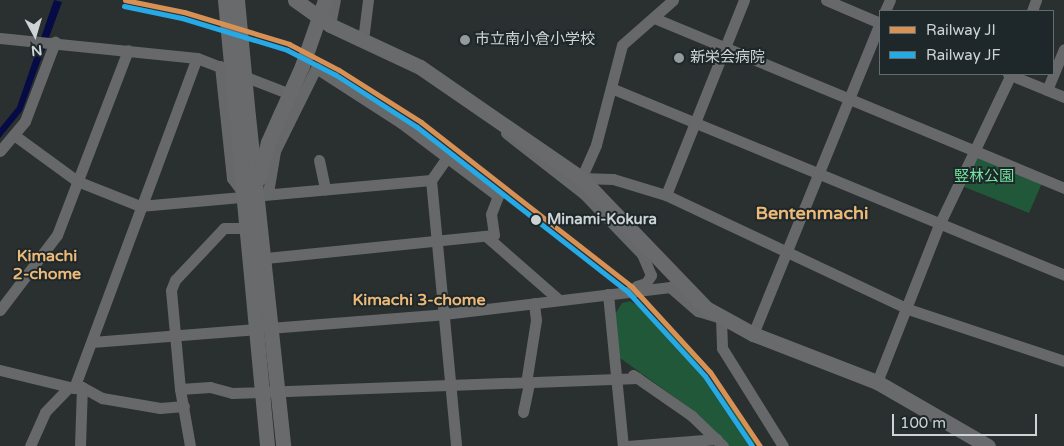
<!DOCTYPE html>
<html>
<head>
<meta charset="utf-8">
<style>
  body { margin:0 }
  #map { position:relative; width:1064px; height:446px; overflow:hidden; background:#2a2f30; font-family:"Varela Round","Noto Sans JP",sans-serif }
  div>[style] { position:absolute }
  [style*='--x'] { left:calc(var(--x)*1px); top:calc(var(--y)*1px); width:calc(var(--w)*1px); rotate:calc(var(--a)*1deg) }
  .green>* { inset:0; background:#205839 }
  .water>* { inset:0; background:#060b46 }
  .street>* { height:11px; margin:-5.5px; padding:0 5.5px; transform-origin:5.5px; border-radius:5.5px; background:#666869 }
  .secondary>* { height:15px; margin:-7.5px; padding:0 7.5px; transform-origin:7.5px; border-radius:7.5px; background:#686a6c }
  .secondary-bridge>* { height:15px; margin:-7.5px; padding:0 7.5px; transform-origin:7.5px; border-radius:7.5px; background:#686a6c }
  .rail-1>* { height:5px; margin:-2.5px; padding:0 2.5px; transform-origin:2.5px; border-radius:2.5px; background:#d79155 }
  .rail-2>* { height:5px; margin:-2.5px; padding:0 2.5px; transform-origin:2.5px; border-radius:2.5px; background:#26a9e4 }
  .dots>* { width:14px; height:14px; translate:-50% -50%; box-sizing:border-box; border:2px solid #1e2729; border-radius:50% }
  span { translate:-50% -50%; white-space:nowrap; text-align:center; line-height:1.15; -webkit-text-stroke:4px #1e2729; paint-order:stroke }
  .poi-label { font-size:15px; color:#ced4d5 }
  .left { translate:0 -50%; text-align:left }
  .park-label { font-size:15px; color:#72e59f }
  .stop-label { font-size:15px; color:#ced4d5; font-weight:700 }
  .neighbourhood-label { font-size:16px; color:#ecb979; font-weight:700 }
  .quarter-label { font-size:18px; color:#ecb979; font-weight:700 }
  .legend { position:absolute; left:879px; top:10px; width:175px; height:65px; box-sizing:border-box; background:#1e2729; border:1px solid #646c6e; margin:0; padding:6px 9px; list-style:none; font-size:15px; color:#ced4d5 }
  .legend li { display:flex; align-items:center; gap:10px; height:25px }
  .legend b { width:25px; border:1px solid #646c6e }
  .north { position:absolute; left:10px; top:10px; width:50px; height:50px; -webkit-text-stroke:4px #1e2729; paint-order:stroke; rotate:174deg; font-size:14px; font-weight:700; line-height:20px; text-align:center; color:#ced4d5 }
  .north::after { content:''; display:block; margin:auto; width:18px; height:22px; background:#ced4d5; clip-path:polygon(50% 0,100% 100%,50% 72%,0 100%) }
  .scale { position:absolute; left:892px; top:414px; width:145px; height:22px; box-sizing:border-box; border:2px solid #ced4d5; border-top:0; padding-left:6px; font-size:15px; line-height:18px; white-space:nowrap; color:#ced4d5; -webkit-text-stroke:4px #1e2729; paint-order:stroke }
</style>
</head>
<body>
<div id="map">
  <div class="green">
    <i style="clip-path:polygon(978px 157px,1042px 183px,1029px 213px,962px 186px,973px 159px)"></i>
    <i style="clip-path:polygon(630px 301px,651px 314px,688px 350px,734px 411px,755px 443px,753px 446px,729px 446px,698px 414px,620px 358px,615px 314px,622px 303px)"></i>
  </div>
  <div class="water">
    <i style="clip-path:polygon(54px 0,62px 2px,22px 111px,0 138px,0 128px,17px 107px)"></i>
  </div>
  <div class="street">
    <i style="--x:673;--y:0;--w:68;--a:138.6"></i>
    <i style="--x:622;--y:45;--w:103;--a:104.6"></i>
    <i style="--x:596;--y:145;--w:36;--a:114"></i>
    <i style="--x:581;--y:178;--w:32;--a:2"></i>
    <i style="--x:613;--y:179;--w:55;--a:16.8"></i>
    <i style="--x:666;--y:195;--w:268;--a:25.2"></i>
    <i style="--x:908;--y:309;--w:164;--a:18.4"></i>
    <i style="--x:826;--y:0;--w:59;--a:23.1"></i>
    <i style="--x:885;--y:11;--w:12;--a:-66"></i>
    <i style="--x:1032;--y:11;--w:12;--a:-70"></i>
    <i style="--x:654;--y:18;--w:444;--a:22.5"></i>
    <i style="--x:330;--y:25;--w:25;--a:-79"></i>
    <i style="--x:0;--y:38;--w:198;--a:5.8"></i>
    <i style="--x:197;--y:58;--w:105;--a:21.2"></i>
    <i style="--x:363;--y:40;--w:40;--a:-82.9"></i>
    <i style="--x:220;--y:66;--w:113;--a:83.9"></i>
    <i style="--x:232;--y:178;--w:17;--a:54"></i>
    <i style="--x:1008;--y:74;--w:61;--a:22.3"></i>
    <i style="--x:611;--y:88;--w:490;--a:22.4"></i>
    <i style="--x:1047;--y:90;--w:44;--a:-67.5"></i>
    <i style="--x:506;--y:133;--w:99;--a:38"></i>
    <i style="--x:584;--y:194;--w:83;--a:46"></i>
    <i style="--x:642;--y:254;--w:23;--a:67"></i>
    <i style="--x:651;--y:275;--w:9;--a:122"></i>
    <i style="--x:646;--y:283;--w:10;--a:163"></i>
    <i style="--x:14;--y:135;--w:78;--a:36.1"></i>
    <i style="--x:77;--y:181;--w:68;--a:21.6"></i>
    <i style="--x:140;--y:206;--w:292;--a:-5.1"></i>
    <i style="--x:0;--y:151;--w:39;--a:-50"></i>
    <i style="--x:25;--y:121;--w:85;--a:-69.2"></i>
    <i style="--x:448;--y:156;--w:29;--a:125"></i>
    <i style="--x:431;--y:180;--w:267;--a:84.6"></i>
    <i style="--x:319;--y:160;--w:30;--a:78"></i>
    <i style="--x:666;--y:195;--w:210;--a:-68.2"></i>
    <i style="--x:486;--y:236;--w:97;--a:41.2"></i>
    <i style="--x:256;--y:259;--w:239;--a:-5.8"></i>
    <i style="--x:494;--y:235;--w:21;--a:-98"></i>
    <i style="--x:491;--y:214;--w:19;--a:-69"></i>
    <i style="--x:498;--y:196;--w:121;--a:-143"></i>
    <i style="--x:401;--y:123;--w:101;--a:-147.1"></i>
    <i style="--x:316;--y:68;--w:93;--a:116.3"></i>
    <i style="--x:275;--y:151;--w:43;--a:99.5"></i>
    <i style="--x:608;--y:294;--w:153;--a:84.4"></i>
    <i style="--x:0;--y:310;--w:94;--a:-52.8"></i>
    <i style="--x:57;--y:235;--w:198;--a:-69"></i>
    <i style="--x:753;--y:334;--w:336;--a:-67.8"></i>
    <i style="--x:92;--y:342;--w:353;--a:-4.5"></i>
    <i style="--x:444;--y:314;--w:228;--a:-6.8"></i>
    <i style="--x:670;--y:287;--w:37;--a:41"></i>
    <i style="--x:698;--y:311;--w:24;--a:17"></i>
    <i style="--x:721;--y:318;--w:30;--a:88"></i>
    <i style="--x:722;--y:348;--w:115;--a:58.1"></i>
    <i style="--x:0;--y:370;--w:76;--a:13.7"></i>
    <i style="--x:74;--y:388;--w:352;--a:-69.6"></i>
    <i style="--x:633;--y:375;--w:72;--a:34.8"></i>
    <i style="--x:692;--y:416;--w:43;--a:44.1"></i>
    <i style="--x:877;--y:382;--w:169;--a:-68.5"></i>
    <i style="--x:939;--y:225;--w:167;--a:-64.5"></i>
    <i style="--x:526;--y:383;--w:64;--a:-81"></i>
    <i style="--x:536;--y:320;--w:17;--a:-97"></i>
    <i style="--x:74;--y:388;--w:8;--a:-7"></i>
    <i style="--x:82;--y:387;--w:23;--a:29"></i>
    <i style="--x:102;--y:398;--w:59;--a:9.8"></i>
    <i style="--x:160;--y:408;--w:24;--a:-5"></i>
    <i style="--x:180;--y:389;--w:30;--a:-4"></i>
    <i style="--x:210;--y:387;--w:23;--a:15"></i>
    <i style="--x:232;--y:393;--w:406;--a:-2.1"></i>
    <i style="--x:523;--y:412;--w:30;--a:-78"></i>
    <i style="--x:30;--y:446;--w:37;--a:-66"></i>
    <i style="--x:45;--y:412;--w:33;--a:-46"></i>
    <i style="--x:80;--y:446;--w:59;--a:-88.1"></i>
    <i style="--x:190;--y:446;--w:58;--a:-100"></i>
    <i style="--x:180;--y:389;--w:99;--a:-95.2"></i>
    <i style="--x:171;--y:290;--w:11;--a:-68"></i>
    <i style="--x:175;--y:280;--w:71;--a:-46.7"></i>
    <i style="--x:224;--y:228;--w:23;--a:0"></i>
    <i style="--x:627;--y:446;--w:90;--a:-4.4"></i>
  </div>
  <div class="secondary">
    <i style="--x:295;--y:0;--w:43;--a:35.5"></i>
    <i style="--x:330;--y:25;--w:99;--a:25"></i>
    <i style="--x:420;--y:67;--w:196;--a:34.6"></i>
    <i style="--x:581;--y:178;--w:180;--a:46.1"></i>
    <i style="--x:706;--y:308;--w:54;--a:29"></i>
    <i style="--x:753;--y:334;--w:133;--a:21.2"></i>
    <i style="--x:877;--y:382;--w:128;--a:30"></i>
    <i style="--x:248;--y:116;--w:332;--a:83.9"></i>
    <i style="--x:236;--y:117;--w:330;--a:84.6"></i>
    <i style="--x:259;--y:178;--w:37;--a:-76"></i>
    <i style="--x:268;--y:142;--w:32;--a:-66"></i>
  </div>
  <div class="secondary-bridge">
    <i style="--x:225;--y:0;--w:118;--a:84.6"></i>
    <i style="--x:237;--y:0;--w:117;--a:84.6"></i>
    <i style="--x:281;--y:113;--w:51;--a:-65.9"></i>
    <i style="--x:302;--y:66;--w:70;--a:-70.8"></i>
  </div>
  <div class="rail-1">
    <i style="--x:125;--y:0;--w:60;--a:11.5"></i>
    <i style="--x:184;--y:12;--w:110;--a:16.9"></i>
    <i style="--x:289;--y:44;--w:56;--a:27.5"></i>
    <i style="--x:339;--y:70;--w:97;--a:32.4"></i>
    <i style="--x:421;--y:122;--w:268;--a:38"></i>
    <i style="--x:632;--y:287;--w:115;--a:47.5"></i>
    <i style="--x:710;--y:372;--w:89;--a:56"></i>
  </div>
  <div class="rail-2">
    <i style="--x:124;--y:6;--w:59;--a:11.7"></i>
    <i style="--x:182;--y:18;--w:110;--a:16.9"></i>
    <i style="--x:287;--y:50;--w:55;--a:27"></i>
    <i style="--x:336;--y:75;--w:96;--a:32.7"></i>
    <i style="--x:417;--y:127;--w:268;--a:38"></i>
    <i style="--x:628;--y:292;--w:114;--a:47.5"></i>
    <i style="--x:705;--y:376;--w:84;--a:56.1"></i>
  </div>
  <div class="dots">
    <i style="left:465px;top:40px;background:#959a9b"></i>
    <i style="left:679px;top:58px;background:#959a9b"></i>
    <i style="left:536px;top:220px;background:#ced4d5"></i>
  </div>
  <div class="poi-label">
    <span class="left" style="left:475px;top:40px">市立南小倉小学校</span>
    <span class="left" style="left:690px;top:58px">新栄会病院</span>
  </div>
  <div class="park-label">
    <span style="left:984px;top:177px">竪林公園</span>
  </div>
  <div class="stop-label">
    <span class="left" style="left:547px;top:220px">Minami-Kokura</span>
  </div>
  <div class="neighbourhood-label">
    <span style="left:47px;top:265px">Kimachi<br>2-chome</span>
    <span style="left:419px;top:300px">Kimachi 3-chome</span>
  </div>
  <div class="quarter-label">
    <span style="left:812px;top:213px">Bentenmachi</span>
  </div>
  <ul class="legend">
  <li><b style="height:6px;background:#d79155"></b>Railway JI</li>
  <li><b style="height:6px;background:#26a9e4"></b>Railway JF</li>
  </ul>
  <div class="north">N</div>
  <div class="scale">100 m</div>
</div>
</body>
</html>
